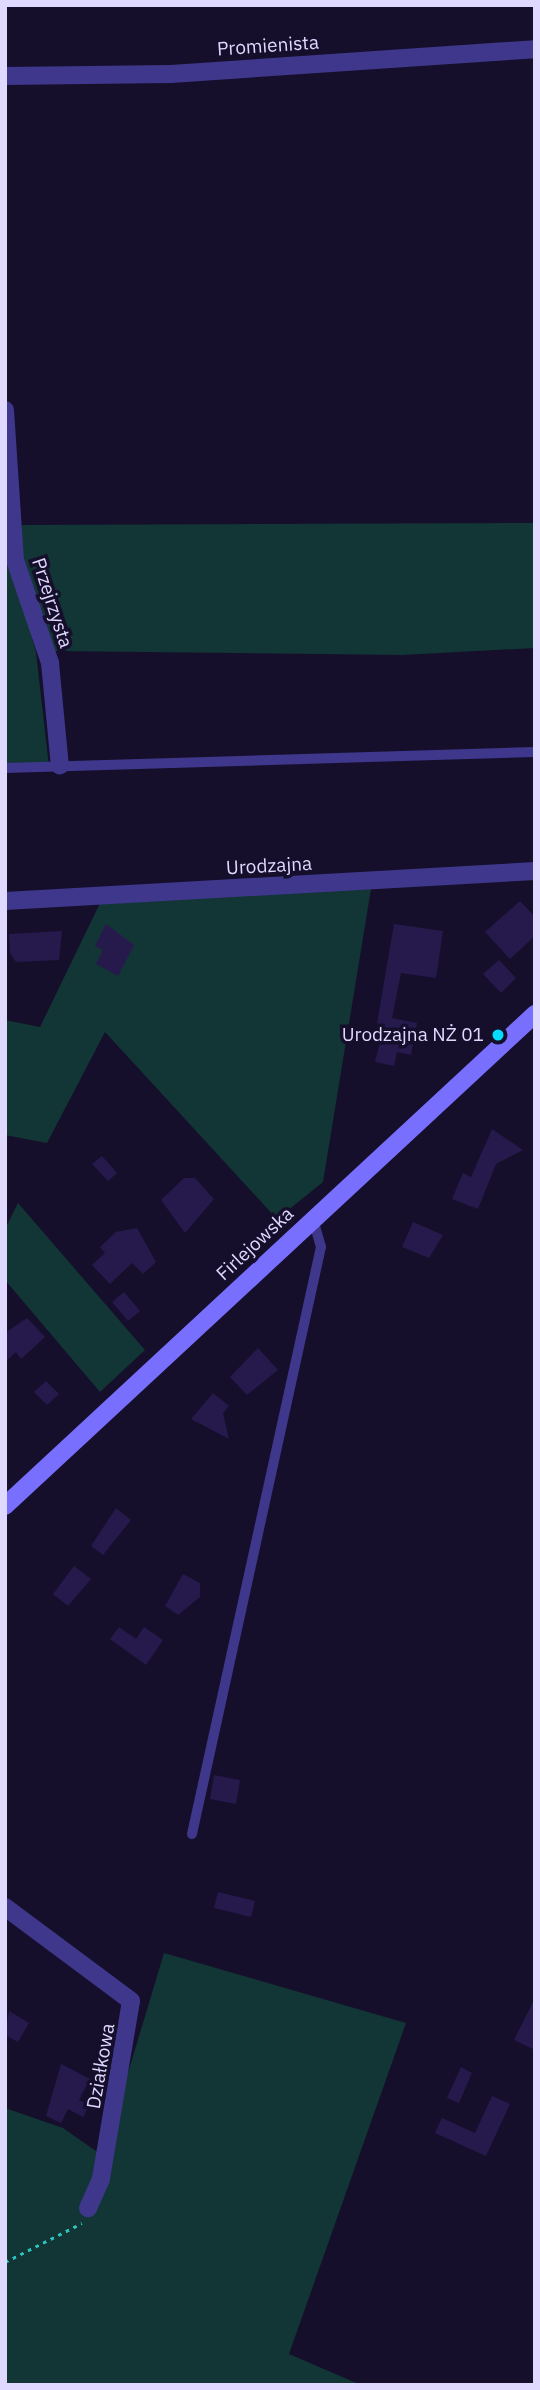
<!DOCTYPE html>
<html>
<head>
<meta charset="utf-8">
<style>
  body { margin:0 }
  #map { position:relative; width:540px; height:2390px; overflow:hidden; background:#150f2b; font-family:"IBM Plex Sans",sans-serif }
  div>[style] { position:absolute }
  [style*='--x'] { left:calc(var(--x)*1px); top:calc(var(--y)*1px); width:calc(var(--w)*1px); rotate:calc(var(--a)*1deg) }
  .green>* { inset:0; background:#123535 }
  .building>* { inset:0; background:#261a4d }
  .path>* { height:2.5px; margin-top:-1.25px; transform-origin:0; background:repeating-linear-gradient(90deg,#29c3c0 0 3.5px,transparent 0 8.5px) }
  .lane>* { height:10px; margin:-5px; padding:0 5px; transform-origin:5px; border-radius:5px; background:#3e378c }
  .street>* { height:18px; margin:-9px; padding:0 9px; transform-origin:9px; border-radius:9px; background:#3e378c }
  .secondary>* { height:18px; margin:-9px; padding:0 9px; transform-origin:9px; border-radius:9px; background:#796fff }
  .dots>* { width:19px; height:19px; translate:-50% -50%; box-sizing:border-box; border:4px solid #150f2b; border-radius:50% }
  span { translate:-50% -50%; white-space:nowrap; text-align:center; line-height:1.15; -webkit-text-stroke:7px #150f2b; paint-order:stroke }
  .street-label { font-size:19px; color:#dfd8ff }
  .poi-label { font-size:19px; color:#dfd8ff }
  .right { translate:-100% -50%; text-align:right }
  .frame { position:absolute; inset:0; border:7px solid #dfd8ff; pointer-events:none }
</style>
</head>
<body>
<div id="map">
  <div class="green">
    <i style="clip-path:polygon(535px 523px,535px 648px,402px 655px,53px 651px,21px 553px,22px 525px)"></i>
    <i style="clip-path:polygon(5px 545px,36px 652px,49px 767px,5px 768px)"></i>
    <i style="clip-path:polygon(371px 889px,323px 1182px,277px 1219px,105px 1032px,47px 1143px,5px 1135px,5px 1020px,40px 1027px,103px 897px)"></i>
    <i style="clip-path:polygon(18px 1203px,145px 1350px,100px 1392px,5px 1280px,5px 1229px)"></i>
    <i style="clip-path:polygon(164px 1953px,406px 2023px,289px 2354px,361px 2385px,5px 2385px,5px 2108px,63px 2128px,103px 2156px)"></i>
  </div>
  <div class="building">
    <i style="clip-path:polygon(520px 901px,535px 917px,535px 936px,510px 959px,485px 932px)"></i>
    <i style="clip-path:polygon(106px 924px,134px 945px,118px 976px,96px 964px,103px 950px,95px 946px)"></i>
    <i style="clip-path:polygon(394px 924px,443px 931px,436px 978px,401px 973px,392px 1018px,417px 1023px,411px 1055px,397px 1052px,394px 1066px,375px 1062px,380px 1042px,374px 1041px)"></i>
    <i style="clip-path:polygon(62px 931px,59px 960px,16px 962px,10px 953px,9px 934px)"></i>
    <i style="clip-path:polygon(499px 960px,516px 978px,501px 993px,483px 974px)"></i>
    <i style="clip-path:polygon(492px 1129px,523px 1150px,496px 1164px,478px 1209px,452px 1199px,463px 1173px,471px 1177px)"></i>
    <i style="clip-path:polygon(102px 1156px,117px 1173px,108px 1181px,92px 1164px)"></i>
    <i style="clip-path:polygon(184px 1178px,195px 1178px,214px 1199px,185px 1233px,161px 1200px)"></i>
    <i style="clip-path:polygon(413px 1222px,443px 1235px,429px 1258px,402px 1247px)"></i>
    <i style="clip-path:polygon(137px 1228px,156px 1262px,143px 1274px,132px 1263px,110px 1284px,92px 1265px,105px 1253px,100px 1247px,116px 1232px)"></i>
    <i style="clip-path:polygon(124px 1292px,140px 1311px,128px 1321px,112px 1302px)"></i>
    <i style="clip-path:polygon(27px 1318px,45px 1337px,21px 1359px,16px 1352px,5px 1362px,5px 1333px)"></i>
    <i style="clip-path:polygon(258px 1348px,278px 1370px,247px 1395px,230px 1377px)"></i>
    <i style="clip-path:polygon(46px 1381px,59px 1394px,47px 1405px,34px 1392px)"></i>
    <i style="clip-path:polygon(213px 1393px,229px 1406px,223px 1413px,229px 1439px,191px 1419px)"></i>
    <i style="clip-path:polygon(116px 1508px,131px 1520px,103px 1555px,91px 1546px)"></i>
    <i style="clip-path:polygon(74px 1566px,91px 1579px,68px 1606px,53px 1594px)"></i>
    <i style="clip-path:polygon(183px 1574px,200px 1583px,200px 1597px,178px 1615px,165px 1606px)"></i>
    <i style="clip-path:polygon(119px 1627px,136px 1639px,144px 1627px,163px 1640px,146px 1665px,110px 1639px)"></i>
    <i style="clip-path:polygon(214px 1775px,240px 1780px,236px 1804px,210px 1799px)"></i>
    <i style="clip-path:polygon(218px 1892px,255px 1901px,251px 1917px,214px 1908px)"></i>
    <i style="clip-path:polygon(535px 1998px,535px 2050px,514px 2040px)"></i>
    <i style="clip-path:polygon(9px 2011px,29px 2023px,18px 2042px,5px 2035px)"></i>
    <i style="clip-path:polygon(61px 2064px,90px 2079px,79px 2100px,89px 2105px,83px 2117px,68px 2109px,61px 2123px,46px 2116px)"></i>
    <i style="clip-path:polygon(461px 2067px,472px 2073px,459px 2103px,447px 2098px)"></i>
    <i style="clip-path:polygon(492px 2096px,510px 2104px,486px 2156px,435px 2133px,442px 2118px,475px 2133px)"></i>
  </div>
  <div class="path">
    <i style="--x:5;--y:2262;--w:86;--a:-26.9"></i>
  </div>
  <div class="lane">
    <i style="--x:5;--y:768;--w:530;--a:-1.73"></i>
    <i style="--x:192;--y:1834;--w:601;--a:-77.61"></i>
    <i style="--x:321;--y:1247;--w:29;--a:-106"></i>
  </div>
  <div class="street">
    <i style="--x:5;--y:76;--w:166;--a:-0.7"></i>
    <i style="--x:171;--y:74;--w:365;--a:-3.9"></i>
    <i style="--x:5;--y:410;--w:150;--a:86.2"></i>
    <i style="--x:15;--y:560;--w:109;--a:71.2"></i>
    <i style="--x:50;--y:663;--w:103;--a:84.5"></i>
    <i style="--x:5;--y:901;--w:531;--a:-3.24"></i>
    <i style="--x:5;--y:1907;--w:157;--a:36.7"></i>
    <i style="--x:131;--y:2001;--w:181;--a:99.6"></i>
    <i style="--x:101;--y:2179;--w:32;--a:114"></i>
  </div>
  <div class="secondary">
    <i style="--x:5;--y:1506;--w:723;--a:-42.87"></i>
  </div>
  <div class="dots">
    <i style="left:498px;top:1035px;background:#04dbff"></i>
  </div>
  <div class="street-label">
    <span style="left:268px;top:46px;rotate:-4deg">Promienista</span>
    <span style="left:52px;top:603px;rotate:72deg">Przejrzysta</span>
    <span style="left:269px;top:866px;rotate:-3deg">Urodzajna</span>
    <span style="left:255px;top:1244px;rotate:-43deg">Firlejowska</span>
    <span style="left:101px;top:2066px;rotate:-80deg">Działkowa</span>
  </div>
  <div class="poi-label">
    <span class="right" style="left:484px;top:1035px">Urodzajna NŻ 01</span>
  </div>
  <div class="frame"></div>
</div>
</body>
</html>
